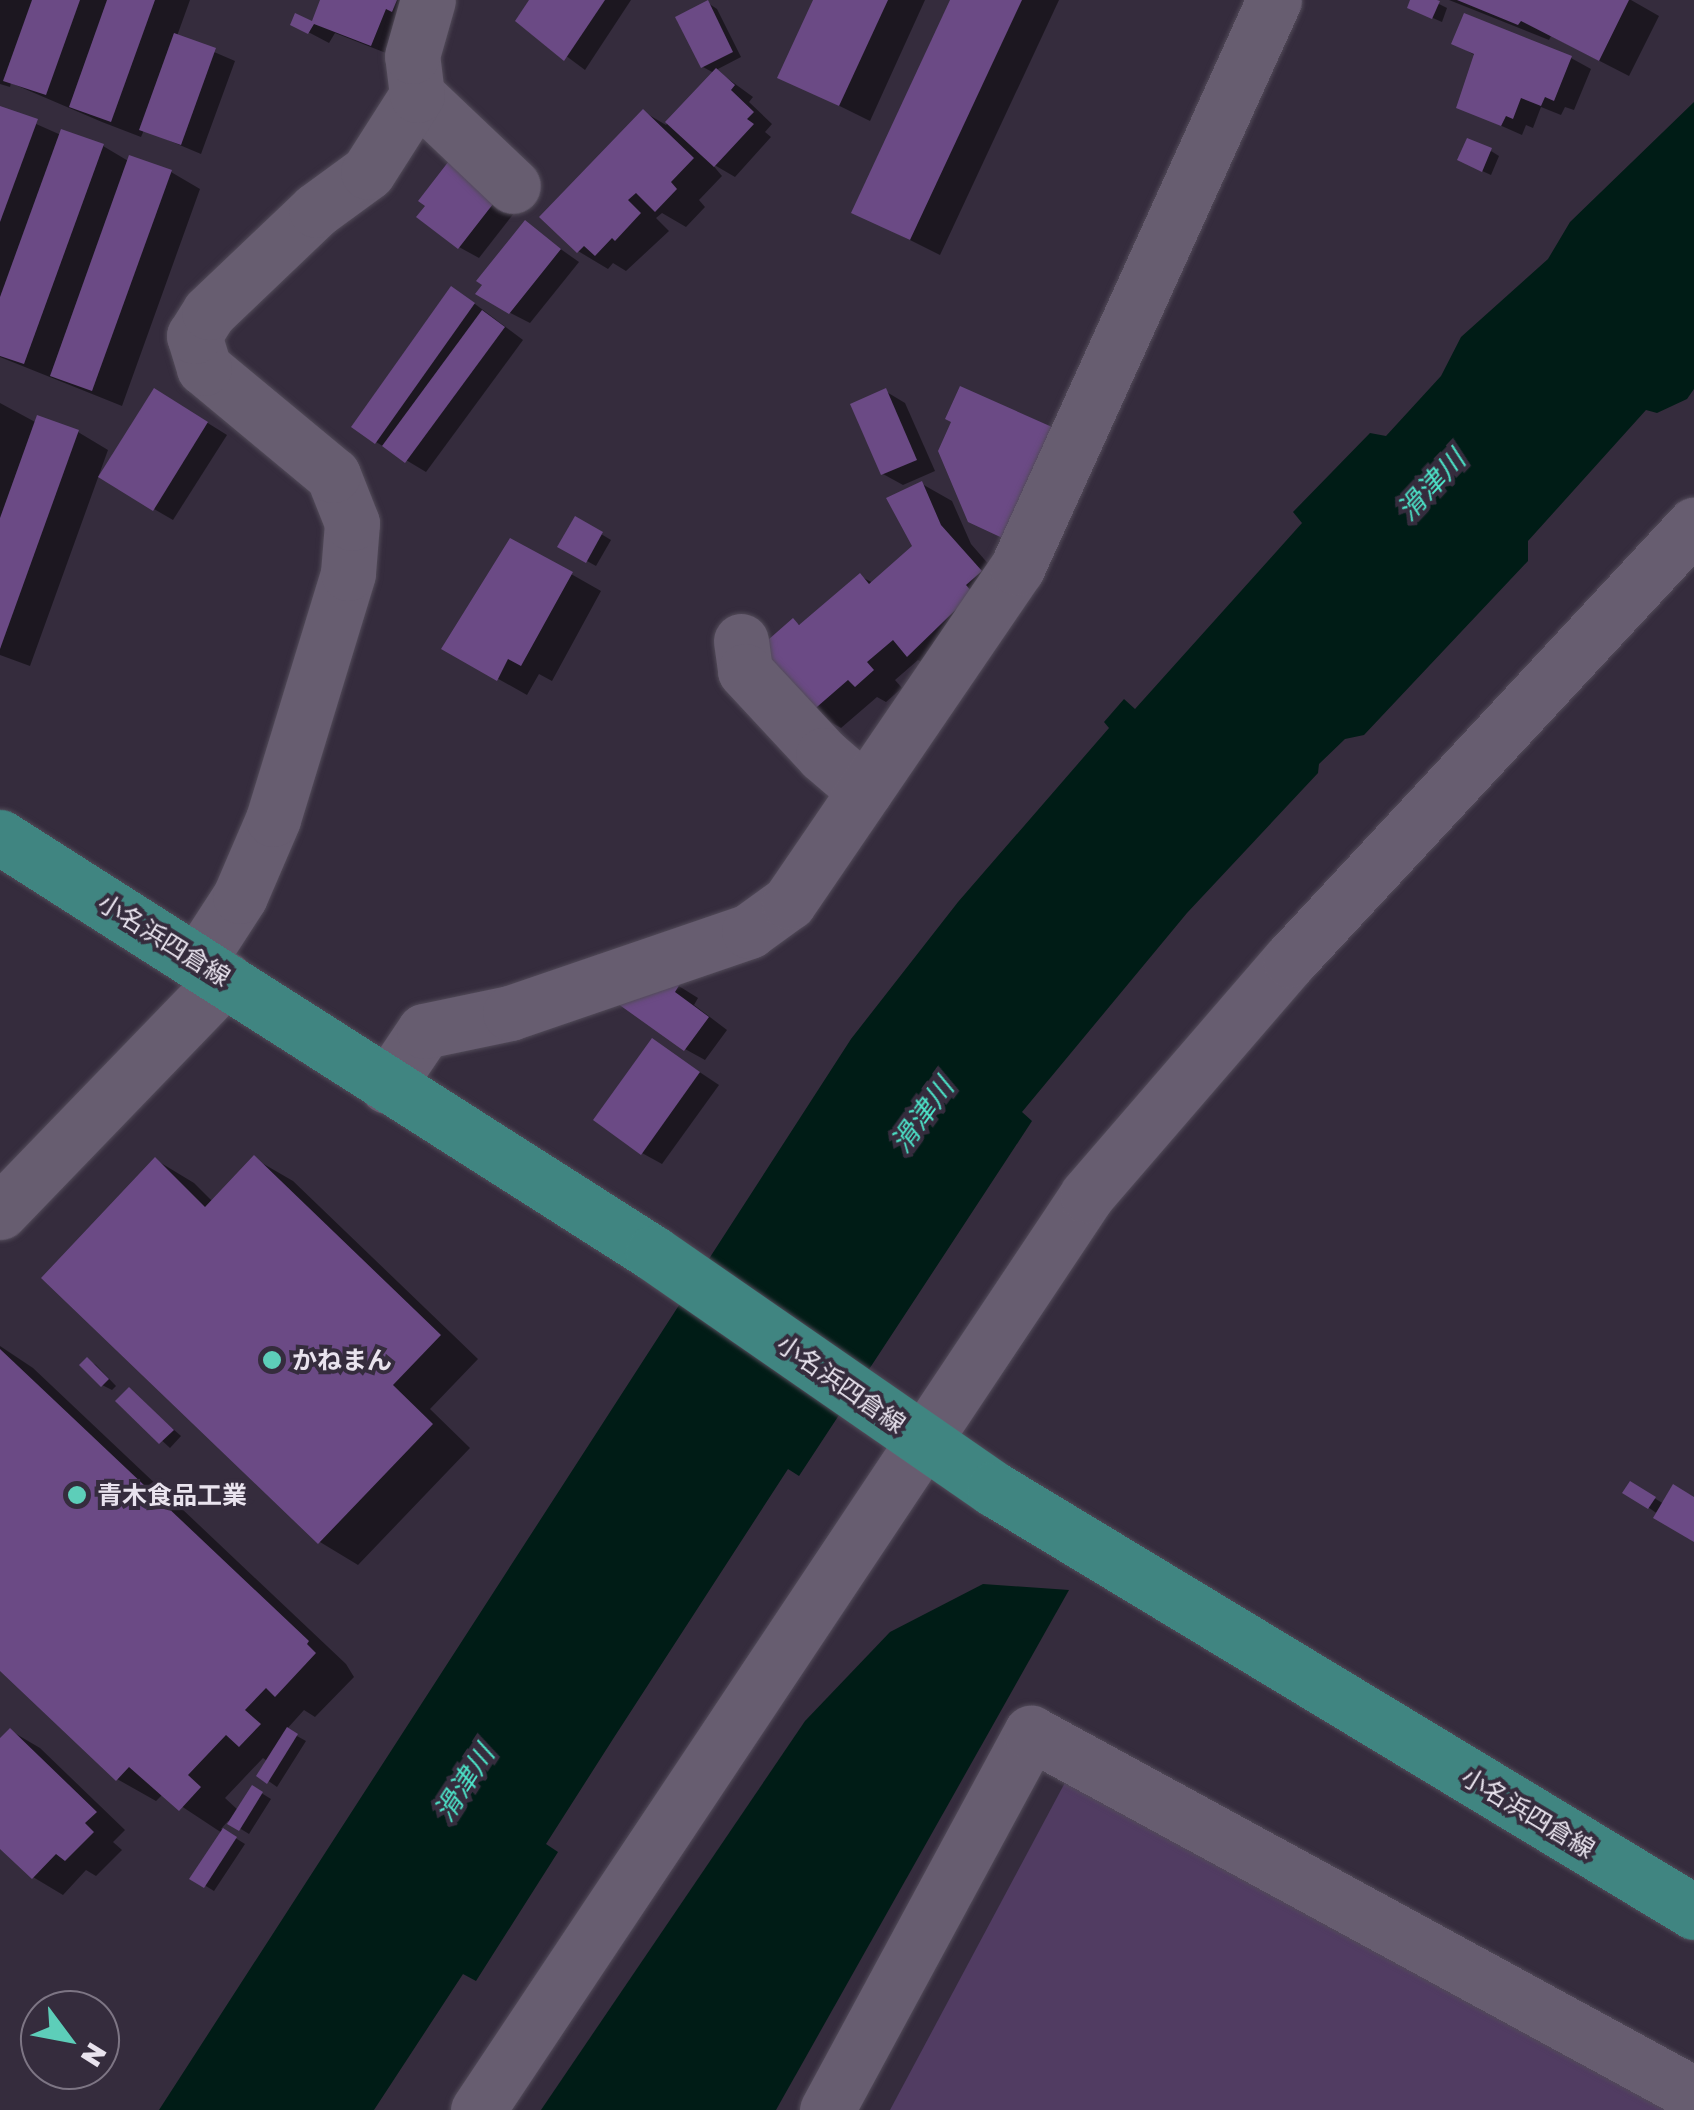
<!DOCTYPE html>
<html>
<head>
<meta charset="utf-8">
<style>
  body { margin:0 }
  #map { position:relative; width:1694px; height:2110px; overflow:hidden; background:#352c3d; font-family:"Golos Text","Noto Sans JP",sans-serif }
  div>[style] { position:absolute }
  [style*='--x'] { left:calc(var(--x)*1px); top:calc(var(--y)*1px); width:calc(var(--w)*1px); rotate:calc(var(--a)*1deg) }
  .green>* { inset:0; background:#513c62 }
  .water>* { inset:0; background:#001c16 }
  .shadow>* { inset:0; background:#0007 }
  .building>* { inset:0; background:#6b4a85 }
  .roads { filter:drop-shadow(0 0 2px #524b59) drop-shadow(0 0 2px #524b59) }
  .minor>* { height:55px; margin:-27.5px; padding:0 27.5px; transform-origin:27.5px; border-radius:27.5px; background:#675d70 }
  .major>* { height:55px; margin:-27.5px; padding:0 27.5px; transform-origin:27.5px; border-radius:27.5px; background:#408581 }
  .dots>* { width:28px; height:28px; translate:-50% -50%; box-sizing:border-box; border:5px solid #352c3d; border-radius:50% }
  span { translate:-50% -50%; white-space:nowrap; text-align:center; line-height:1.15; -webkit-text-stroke:8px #352c3d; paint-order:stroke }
  .street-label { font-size:25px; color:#e9e3ee }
  .poi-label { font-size:25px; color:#e9e3ee; font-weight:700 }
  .left { translate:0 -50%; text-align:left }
  .water-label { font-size:28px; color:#4ce0c6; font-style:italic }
  .north { position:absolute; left:20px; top:1990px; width:100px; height:100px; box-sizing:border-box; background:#352c3d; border:2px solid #7d7584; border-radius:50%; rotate:122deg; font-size:28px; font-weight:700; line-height:40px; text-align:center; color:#e9e3ee }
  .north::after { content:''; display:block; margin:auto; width:35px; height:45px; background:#5dceb9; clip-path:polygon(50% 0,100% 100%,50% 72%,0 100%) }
</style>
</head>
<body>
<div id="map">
  <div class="green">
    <i style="clip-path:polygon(1076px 1762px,1694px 2110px,890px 2110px)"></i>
  </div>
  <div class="water">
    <i style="clip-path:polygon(1694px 102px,1694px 389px,1687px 399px,1657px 413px,1646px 410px,1528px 541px,1528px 561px,1364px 735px,1345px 739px,1319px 764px,1318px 773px,1187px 913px,1022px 1112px,1032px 1121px,799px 1476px,788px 1469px,613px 1739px,546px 1844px,558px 1852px,476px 1981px,463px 1974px,374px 2110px,159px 2110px,851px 1039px,958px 902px,1109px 728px,1104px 722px,1124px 699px,1135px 709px,1302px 523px,1293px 512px,1370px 433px,1386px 436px,1441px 376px,1461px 337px,1548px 259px,1570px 222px)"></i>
    <i style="clip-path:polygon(983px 1584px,1069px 1590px,776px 2110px,541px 2110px,805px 1721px,890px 1632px)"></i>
  </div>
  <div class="shadow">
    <i style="clip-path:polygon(0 0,190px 0,177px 36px,235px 61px,201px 154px,144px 130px,141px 137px,102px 122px,11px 83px,10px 87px,0 84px)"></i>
    <i style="clip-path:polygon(323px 0,421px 0,391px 55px,335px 33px,329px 43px,293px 24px,313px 25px)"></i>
    <i style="clip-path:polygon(532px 0,631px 0,585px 70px,518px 20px)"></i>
    <i style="clip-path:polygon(816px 0,925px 0,870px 121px,781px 77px)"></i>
    <i style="clip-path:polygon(953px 0,1059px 0,940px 255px,854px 212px)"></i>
    <i style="clip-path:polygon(1413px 0,1431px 0,1447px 8px,1442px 22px,1419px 12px)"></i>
    <i style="clip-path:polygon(1449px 0,1631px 0,1659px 16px,1629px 76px,1551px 36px,1549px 40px)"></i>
    <i style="clip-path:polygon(708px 3px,717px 9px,741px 57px,716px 70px,753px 97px,749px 102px,772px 124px,765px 132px,771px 137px,735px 177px,711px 163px,722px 176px,699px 200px,705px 207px,686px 227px,662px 213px,656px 218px,669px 231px,626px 271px,613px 263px,608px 269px,578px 251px,644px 112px,666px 125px,714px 73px,703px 67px)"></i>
    <i style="clip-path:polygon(1454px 43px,1571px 58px,1591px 69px,1574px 110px,1565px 107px,1561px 115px,1541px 107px,1533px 128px,1526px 125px,1522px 135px,1459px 107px,1476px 56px)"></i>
    <i style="clip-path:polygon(0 108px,61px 135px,103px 146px,130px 162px,171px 172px,200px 189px,122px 406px,0 357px)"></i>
    <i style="clip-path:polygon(1491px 151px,1499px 156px,1491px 175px,1469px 165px)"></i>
    <i style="clip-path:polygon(472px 172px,518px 208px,479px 258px,459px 247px)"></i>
    <i style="clip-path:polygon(525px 224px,579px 262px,530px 323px,491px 303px)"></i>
    <i style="clip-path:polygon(471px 301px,523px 340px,426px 472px,376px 442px)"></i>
    <i style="clip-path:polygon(885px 391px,905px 403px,935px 471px,903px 485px,883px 474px)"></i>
    <i style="clip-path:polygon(174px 402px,227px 435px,173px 520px,154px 509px)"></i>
    <i style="clip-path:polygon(0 403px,37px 423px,39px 418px,78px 432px,108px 450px,30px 666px,0 655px)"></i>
    <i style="clip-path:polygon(922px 484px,952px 501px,971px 544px,1010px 589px,938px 672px,918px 660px,895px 680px,902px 688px,886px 702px,877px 697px,841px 728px,811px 711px,793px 621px,802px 626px,860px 576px,873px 583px,915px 547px)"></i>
    <i style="clip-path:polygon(576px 519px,611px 540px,596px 566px,560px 546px)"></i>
    <i style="clip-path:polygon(571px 574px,601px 591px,552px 681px,539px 674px,527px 695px,445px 649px)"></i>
    <i style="clip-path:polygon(666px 978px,698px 998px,694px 1005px,727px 1030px,705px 1060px,685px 1049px)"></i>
    <i style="clip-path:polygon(653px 1041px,719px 1085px,662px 1164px,642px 1153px)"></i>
    <i style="clip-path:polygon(255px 1159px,293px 1181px,478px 1359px,430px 1409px,470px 1448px,358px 1565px,320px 1542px,156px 1160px,194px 1183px,213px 1202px)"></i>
    <i style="clip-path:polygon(0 1346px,33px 1368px,346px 1664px,354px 1677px,315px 1717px,304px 1710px,286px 1730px,306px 1741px,277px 1787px,260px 1775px,267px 1761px,263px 1758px,225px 1798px,239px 1811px,253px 1788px,271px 1799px,249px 1834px,228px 1821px,221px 1829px,245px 1844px,214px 1891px,193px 1878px,222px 1833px,163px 1794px,156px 1801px,117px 1779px,0 1668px)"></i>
    <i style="clip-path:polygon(87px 1360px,96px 1365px,116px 1386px,112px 1390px,102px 1385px)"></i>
    <i style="clip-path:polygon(129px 1390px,181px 1436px,170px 1448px,119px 1401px)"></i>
    <i style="clip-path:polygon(1631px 1484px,1664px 1504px,1694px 1499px,1694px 1539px,1626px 1492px)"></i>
    <i style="clip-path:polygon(11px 1731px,40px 1748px,125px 1830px,113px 1842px,122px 1850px,96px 1876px,86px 1870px,63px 1895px,33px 1877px,0 1845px,0 1742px)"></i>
  </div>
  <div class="building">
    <i style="clip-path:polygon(32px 0,80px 0,46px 95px,3px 81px)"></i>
    <i style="clip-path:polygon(107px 0,155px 0,111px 122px,69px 107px)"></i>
    <i style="clip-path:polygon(320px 0,397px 0,392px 12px,386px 9px,371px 46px,314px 24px,308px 34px,290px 25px,295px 13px,312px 21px)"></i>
    <i style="clip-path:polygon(529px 0,605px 0,564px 61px,515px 21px)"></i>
    <i style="clip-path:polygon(708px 0,733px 52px,701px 68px,675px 17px)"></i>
    <i style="clip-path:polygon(813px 0,888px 0,839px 106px,777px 78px)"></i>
    <i style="clip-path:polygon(950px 0,1022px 0,910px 240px,851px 213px)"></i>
    <i style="clip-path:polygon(1410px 0,1437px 0,1440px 1px,1432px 19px,1407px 8px)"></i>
    <i style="clip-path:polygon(1457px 0,1629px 0,1599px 61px,1521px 21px,1518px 25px)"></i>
    <i style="clip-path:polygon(1464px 13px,1572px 56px,1554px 101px,1545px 97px,1541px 106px,1521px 98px,1513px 119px,1506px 116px,1501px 126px,1456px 108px,1474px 54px,1451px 44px)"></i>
    <i style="clip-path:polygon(174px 33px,216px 48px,181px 145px,139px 130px)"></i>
    <i style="clip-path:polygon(716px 68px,735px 85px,731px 90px,754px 112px,747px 119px,754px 124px,714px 167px,665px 122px)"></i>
    <i style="clip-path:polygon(0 106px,38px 119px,0 222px)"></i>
    <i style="clip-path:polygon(643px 109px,694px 158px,671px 182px,677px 189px,655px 212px,636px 193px,628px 200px,641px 213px,615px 241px,612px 238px,595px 256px,584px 246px,577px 253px,539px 217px)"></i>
    <i style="clip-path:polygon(61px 129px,104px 144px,24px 364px,0 356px,0 297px)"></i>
    <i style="clip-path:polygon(1467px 138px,1492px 148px,1482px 172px,1457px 160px)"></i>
    <i style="clip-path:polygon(129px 155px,172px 170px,92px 391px,50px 376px)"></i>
    <i style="clip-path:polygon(452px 157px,500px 195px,458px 249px,416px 217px,425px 206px,418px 201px)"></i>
    <i style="clip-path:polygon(525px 220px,561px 249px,509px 314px,475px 294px,482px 285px,476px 281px)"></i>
    <i style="clip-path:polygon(451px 286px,475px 303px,375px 444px,351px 427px)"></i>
    <i style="clip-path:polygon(482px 310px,505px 327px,405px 463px,382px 446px)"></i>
    <i style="clip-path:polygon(960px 386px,1061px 431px,1011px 542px,968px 522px,938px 451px,951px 422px,945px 419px)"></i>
    <i style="clip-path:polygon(154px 388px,208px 422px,153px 511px,98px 477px)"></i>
    <i style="clip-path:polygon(886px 388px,917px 460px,881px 475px,850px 404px)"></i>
    <i style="clip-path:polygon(37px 415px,79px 430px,0 649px,0 518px)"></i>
    <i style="clip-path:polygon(922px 481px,941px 525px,982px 571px,966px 585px,973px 593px,907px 657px,893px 640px,867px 662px,874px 670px,855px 687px,848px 680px,810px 713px,761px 646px,793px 618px,799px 625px,860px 573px,869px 584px,912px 546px,886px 498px)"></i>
    <i style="clip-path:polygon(575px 516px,603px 532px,586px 563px,557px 547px)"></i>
    <i style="clip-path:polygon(510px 538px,573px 572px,521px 666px,508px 659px,497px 681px,441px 649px)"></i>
    <i style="clip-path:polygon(666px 975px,680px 984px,675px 992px,709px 1017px,684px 1051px,607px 996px)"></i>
    <i style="clip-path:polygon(652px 1038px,700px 1072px,641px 1155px,593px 1120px)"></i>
    <i style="clip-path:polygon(254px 1155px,441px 1335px,393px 1385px,433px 1424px,318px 1544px,41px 1278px,155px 1157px,205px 1207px)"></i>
    <i style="clip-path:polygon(0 1349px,309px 1641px,307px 1644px,316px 1653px,275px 1697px,266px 1688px,245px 1710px,261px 1724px,239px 1747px,226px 1735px,188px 1775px,201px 1787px,179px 1811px,129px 1767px,116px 1781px,0 1671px)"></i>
    <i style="clip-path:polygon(87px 1357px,109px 1379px,101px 1387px,79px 1365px)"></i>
    <i style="clip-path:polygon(129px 1387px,174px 1430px,159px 1444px,115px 1401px)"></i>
    <i style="clip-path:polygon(1630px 1481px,1656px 1497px,1648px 1509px,1622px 1493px)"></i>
    <i style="clip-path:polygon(1673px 1484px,1694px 1497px,1694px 1542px,1653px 1518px)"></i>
    <i style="clip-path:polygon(287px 1727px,298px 1734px,267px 1784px,256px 1776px)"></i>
    <i style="clip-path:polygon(10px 1728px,97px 1812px,85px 1823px,94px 1832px,65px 1861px,56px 1854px,32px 1879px,0 1849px,0 1738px)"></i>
    <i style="clip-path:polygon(252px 1785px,263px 1792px,239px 1831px,227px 1824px)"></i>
    <i style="clip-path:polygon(223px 1828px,237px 1837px,204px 1888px,189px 1879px)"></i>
  </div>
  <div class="roads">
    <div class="minor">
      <i style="--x:417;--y:95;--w:132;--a:43.5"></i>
      <i style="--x:741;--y:641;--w:30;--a:82"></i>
      <i style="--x:745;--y:671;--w:115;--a:47.1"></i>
      <i style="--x:823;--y:755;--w:55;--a:40.6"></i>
      <i style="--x:198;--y:961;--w:77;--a:-57.1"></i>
      <i style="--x:240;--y:896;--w:84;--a:-66.8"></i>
      <i style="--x:273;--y:819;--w:257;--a:-73"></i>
      <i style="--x:348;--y:573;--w:50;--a:-85.4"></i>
      <i style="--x:352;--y:523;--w:52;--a:-111.6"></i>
      <i style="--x:333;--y:475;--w:168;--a:-140.3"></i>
      <i style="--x:204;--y:368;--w:34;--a:-107"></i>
      <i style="--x:194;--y:336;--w:28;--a:-58"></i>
      <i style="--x:209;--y:312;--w:148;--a:-43.6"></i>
      <i style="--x:316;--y:210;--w:64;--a:-36.2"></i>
      <i style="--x:368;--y:172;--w:91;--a:-57.5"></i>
      <i style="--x:417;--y:95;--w:39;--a:-97"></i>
      <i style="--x:412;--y:56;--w:58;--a:-74.1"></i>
      <i style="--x:387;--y:1086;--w:66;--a:-56.1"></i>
      <i style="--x:424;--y:1031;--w:88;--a:-11.8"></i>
      <i style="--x:510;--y:1013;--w:253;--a:-18.9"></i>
      <i style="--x:749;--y:931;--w:49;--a:-35.9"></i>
      <i style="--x:789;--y:902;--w:404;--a:-55.7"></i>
      <i style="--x:1017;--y:568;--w:623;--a:-65.65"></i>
      <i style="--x:0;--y:1212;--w:324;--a:-46"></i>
      <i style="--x:478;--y:2110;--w:1099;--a:-56.35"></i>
      <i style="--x:1087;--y:1195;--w:311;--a:-49.2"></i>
      <i style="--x:1290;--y:960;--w:594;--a:-47.12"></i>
      <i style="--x:827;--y:2110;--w:429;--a:-61.6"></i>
      <i style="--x:1031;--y:1733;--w:755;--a:28.57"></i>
    </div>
    <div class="major">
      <i style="--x:0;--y:837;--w:774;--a:32.5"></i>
      <i style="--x:653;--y:1253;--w:415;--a:34.7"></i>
      <i style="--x:994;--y:1489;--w:818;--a:31.14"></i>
    </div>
  </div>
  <div class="dots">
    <i style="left:272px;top:1360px;background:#5dceb9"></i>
    <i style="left:77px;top:1495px;background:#5dceb9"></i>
  </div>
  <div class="street-label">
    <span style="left:164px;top:940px;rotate:32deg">小名浜四倉線</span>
    <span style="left:841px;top:1384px;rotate:35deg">小名浜四倉線</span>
    <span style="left:1528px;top:1813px;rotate:31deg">小名浜四倉線</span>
  </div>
  <div class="poi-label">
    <span class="left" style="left:292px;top:1360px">かねまん</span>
    <span class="left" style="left:97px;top:1495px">青木食品工業</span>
  </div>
  <div class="water-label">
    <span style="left:1431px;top:485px;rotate:-47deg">滑津川</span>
    <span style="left:922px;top:1115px;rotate:-54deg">滑津川</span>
    <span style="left:464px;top:1783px;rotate:-57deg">滑津川</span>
  </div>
  <div class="north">N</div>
</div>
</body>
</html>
